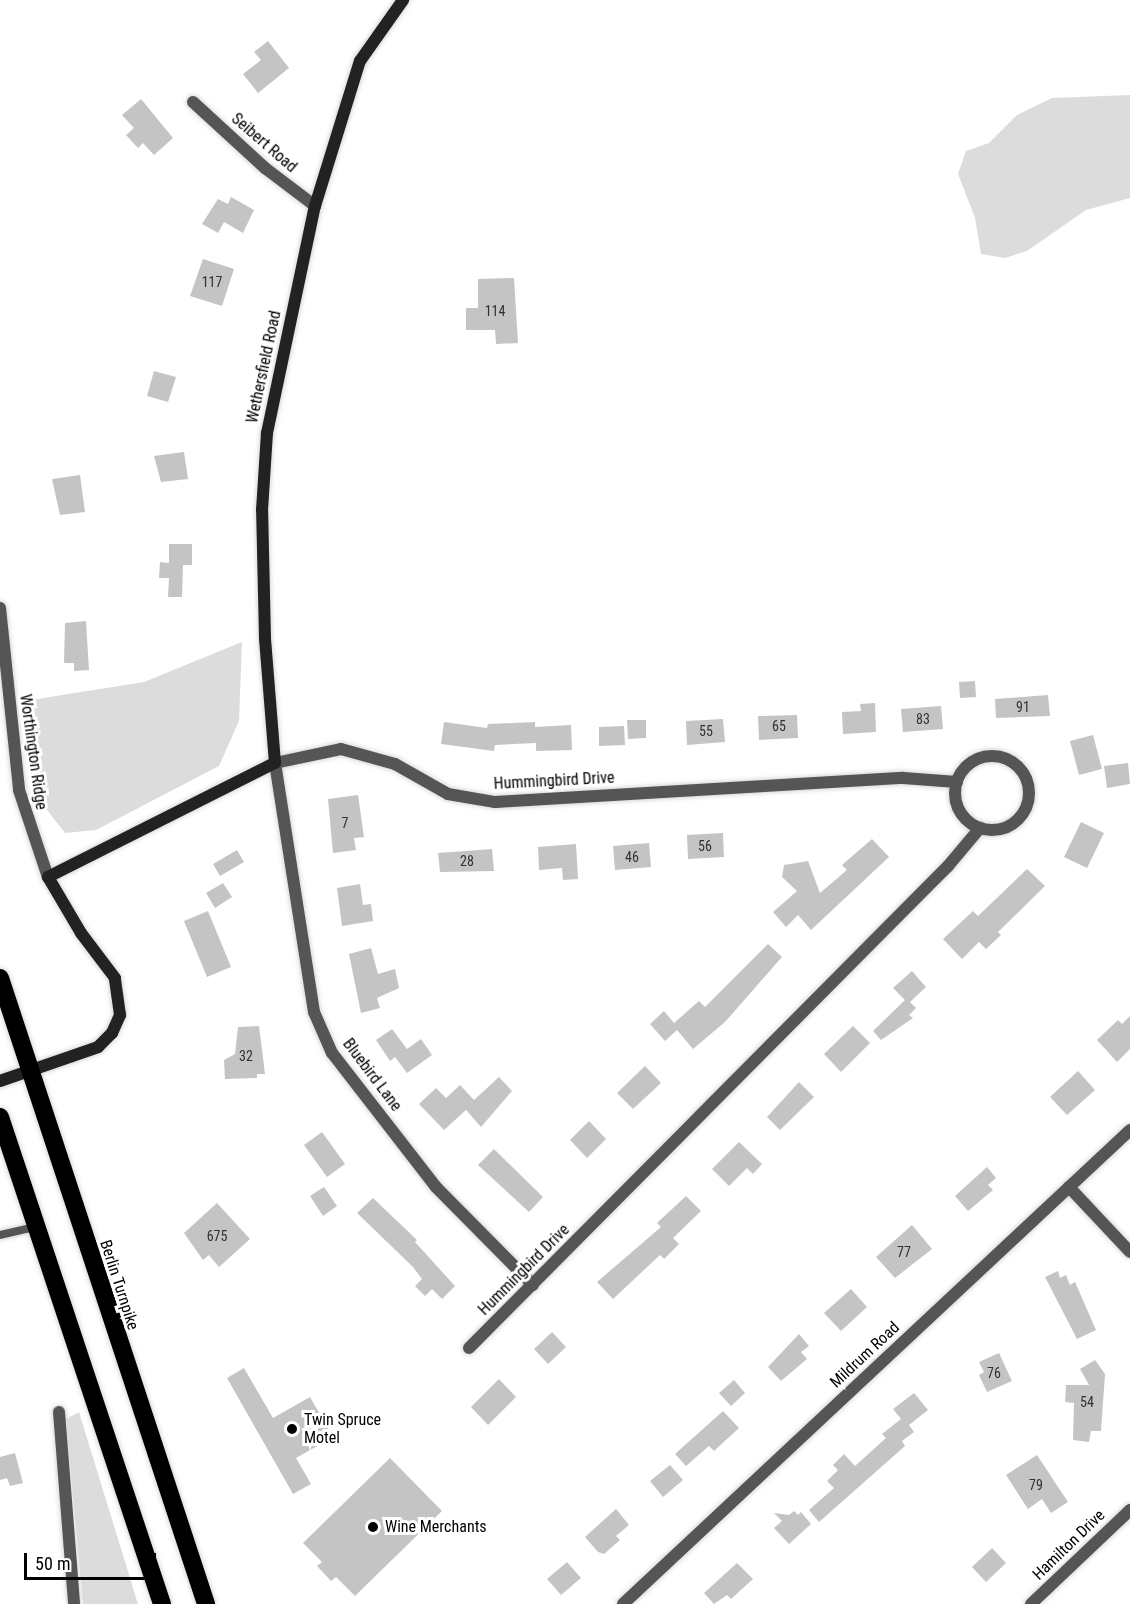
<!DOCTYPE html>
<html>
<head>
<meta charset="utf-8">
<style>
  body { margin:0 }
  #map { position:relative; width:1130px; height:1604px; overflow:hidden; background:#fff; font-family:"Roboto Condensed",sans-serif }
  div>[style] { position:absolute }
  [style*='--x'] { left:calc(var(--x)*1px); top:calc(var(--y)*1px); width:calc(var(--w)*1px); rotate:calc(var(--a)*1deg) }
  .green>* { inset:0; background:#dcdcdc }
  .building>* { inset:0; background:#c4c4c4 }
  .roads { filter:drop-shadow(0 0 2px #dbdbdb) drop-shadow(0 0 2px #dbdbdb) }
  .lane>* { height:8px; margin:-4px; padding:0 4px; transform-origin:4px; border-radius:4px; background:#555 }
  .street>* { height:12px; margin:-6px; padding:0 6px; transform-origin:6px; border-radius:6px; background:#555 }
  .street>.ring { margin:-6px; padding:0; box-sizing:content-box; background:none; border:12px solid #555; border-radius:50% }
  .secondary>* { height:12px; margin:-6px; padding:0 6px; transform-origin:6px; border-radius:6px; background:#222 }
  .highway>* { height:18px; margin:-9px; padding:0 9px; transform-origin:9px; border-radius:9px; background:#000 }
  .dots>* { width:16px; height:16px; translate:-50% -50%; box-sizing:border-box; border:3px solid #fff; border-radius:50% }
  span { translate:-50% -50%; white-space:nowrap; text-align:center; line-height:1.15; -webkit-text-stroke:6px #fff; paint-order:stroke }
  .number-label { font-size:14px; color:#313131 }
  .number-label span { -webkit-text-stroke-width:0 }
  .street-label { font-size:16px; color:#000 }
  .poi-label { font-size:16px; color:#000 }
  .left { translate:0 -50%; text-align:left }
  .scale { position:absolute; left:24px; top:1553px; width:132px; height:27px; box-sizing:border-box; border:3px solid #000; border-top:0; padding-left:8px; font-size:18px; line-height:21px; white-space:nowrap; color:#000; -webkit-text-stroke:4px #fff; paint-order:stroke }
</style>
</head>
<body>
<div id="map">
  <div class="green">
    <i style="clip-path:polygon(1130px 95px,1130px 198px,1086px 210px,1027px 251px,1005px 258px,981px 254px,975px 218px,958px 174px,966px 151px,989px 143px,1017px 115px,1052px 98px)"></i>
    <i style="clip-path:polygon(242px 642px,239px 721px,219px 766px,96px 830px,65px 833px,47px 810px,35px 770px,31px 700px,144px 682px)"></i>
    <i style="clip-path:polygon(79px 1412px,138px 1604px,83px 1604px,66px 1419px)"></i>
  </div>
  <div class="building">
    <i style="clip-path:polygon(268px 41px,289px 68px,258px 93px,243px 74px,261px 60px,254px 52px)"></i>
    <i style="clip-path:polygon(141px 99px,173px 138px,154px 155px,143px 143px,138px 148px,126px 135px,134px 128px,122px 115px)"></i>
    <i style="clip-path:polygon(231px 197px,254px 210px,243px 233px,224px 222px,218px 233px,202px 224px,218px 199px,228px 204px)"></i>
    <i style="clip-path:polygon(203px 259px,234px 269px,222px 306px,190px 296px)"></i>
    <i style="clip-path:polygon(514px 278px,518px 343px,496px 344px,495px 330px,466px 330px,466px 308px,478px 308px,478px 279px)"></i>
    <i style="clip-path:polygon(154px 371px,176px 377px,168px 402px,147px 396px)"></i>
    <i style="clip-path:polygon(184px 452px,188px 479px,161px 482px,154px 456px)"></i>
    <i style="clip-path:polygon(80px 475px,85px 512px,60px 515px,52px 479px)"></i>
    <i style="clip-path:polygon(169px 544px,192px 544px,192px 565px,183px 565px,182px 597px,168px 597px,169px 578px,159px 578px,160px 562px,169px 563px)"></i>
    <i style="clip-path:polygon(86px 621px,89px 670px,74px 671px,74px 663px,64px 663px,65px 623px)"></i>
    <i style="clip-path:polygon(975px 681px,976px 697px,960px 698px,959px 682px)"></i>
    <i style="clip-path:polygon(1048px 695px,1050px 716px,996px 718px,995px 699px)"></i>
    <i style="clip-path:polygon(875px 703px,876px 732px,843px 734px,842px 712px,861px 711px,860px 704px)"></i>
    <i style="clip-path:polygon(941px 706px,943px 729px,903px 732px,901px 709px)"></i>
    <i style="clip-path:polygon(797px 715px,798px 738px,759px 740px,758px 716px)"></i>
    <i style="clip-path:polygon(723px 719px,725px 742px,687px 745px,686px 721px)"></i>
    <i style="clip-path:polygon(627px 720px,646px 720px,646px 738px,628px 739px)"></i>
    <i style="clip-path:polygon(444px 722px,487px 728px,488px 724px,535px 722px,535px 727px,571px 725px,572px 750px,536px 751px,536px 743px,495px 745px,494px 751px,441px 744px)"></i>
    <i style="clip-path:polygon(624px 726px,625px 745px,599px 746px,599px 727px)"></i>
    <i style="clip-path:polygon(1093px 735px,1102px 769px,1079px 775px,1070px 741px)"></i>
    <i style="clip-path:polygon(1128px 763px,1130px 784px,1107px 788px,1104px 766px)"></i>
    <i style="clip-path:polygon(358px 795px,364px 837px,354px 838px,356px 850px,333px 853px,328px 799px)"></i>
    <i style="clip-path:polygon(1081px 822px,1104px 833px,1087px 868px,1064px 857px)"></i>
    <i style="clip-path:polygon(723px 833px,724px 857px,688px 859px,687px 835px)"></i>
    <i style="clip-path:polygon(872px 839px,889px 857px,811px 930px,798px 915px,786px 927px,773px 912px,797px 891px,782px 877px,784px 865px,808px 861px,820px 893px,847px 870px,842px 865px)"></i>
    <i style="clip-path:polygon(649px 843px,651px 867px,615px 870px,613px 846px)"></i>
    <i style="clip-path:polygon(576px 844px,578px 879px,563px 880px,562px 868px,539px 870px,538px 847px)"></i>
    <i style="clip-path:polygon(492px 849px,494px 871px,440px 872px,438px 853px)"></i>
    <i style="clip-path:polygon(237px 850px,244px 862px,220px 876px,213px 864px)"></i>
    <i style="clip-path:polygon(1027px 869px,1045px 886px,998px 932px,1001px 935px,986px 949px,979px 942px,962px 959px,943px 939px,973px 911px,978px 916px)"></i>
    <i style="clip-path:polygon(223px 883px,232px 897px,215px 908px,206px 893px)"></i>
    <i style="clip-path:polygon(360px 884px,363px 905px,371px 904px,373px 921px,342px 926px,337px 888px)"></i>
    <i style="clip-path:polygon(208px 911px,231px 967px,207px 977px,184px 921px)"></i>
    <i style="clip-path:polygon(768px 944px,782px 957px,725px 1022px,693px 1049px,677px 1030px,665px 1041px,650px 1024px,664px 1011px,674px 1023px,699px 1001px,705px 1007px)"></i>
    <i style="clip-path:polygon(371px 948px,378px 974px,395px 969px,399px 988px,377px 998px,380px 1008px,361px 1013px,349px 954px)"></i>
    <i style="clip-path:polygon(912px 971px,926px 987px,910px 1002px,916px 1008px,909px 1015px,913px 1018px,881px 1040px,873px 1031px,905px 1000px,893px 988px)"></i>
    <i style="clip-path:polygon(1130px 1016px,1130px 1049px,1117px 1062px,1097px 1040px,1118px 1020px,1122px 1024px)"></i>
    <i style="clip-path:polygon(259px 1026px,265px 1074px,257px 1074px,257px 1078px,225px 1079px,224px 1060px,235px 1054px,238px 1027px)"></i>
    <i style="clip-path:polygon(853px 1026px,870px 1043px,841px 1072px,824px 1054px)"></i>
    <i style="clip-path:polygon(392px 1029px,407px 1049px,421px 1039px,432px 1055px,407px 1073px,395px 1057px,390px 1061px,376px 1040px)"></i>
    <i style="clip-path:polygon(645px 1066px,661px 1083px,633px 1109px,617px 1093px)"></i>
    <i style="clip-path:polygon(1078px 1071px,1095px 1090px,1067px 1115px,1050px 1097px)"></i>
    <i style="clip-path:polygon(499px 1077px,512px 1091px,481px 1127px,466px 1110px,444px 1130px,419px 1104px,436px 1088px,446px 1098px,460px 1085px,474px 1100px)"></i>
    <i style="clip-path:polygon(799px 1082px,814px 1097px,780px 1130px,767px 1117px)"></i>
    <i style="clip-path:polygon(589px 1121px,606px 1139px,587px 1158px,570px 1140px)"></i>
    <i style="clip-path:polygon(322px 1132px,345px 1164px,327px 1177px,304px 1145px)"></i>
    <i style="clip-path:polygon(739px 1142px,762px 1164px,753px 1174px,747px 1168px,729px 1186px,712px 1169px)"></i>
    <i style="clip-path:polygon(494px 1149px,543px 1197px,529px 1212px,478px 1165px)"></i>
    <i style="clip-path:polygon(987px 1167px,996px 1178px,988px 1185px,993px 1190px,968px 1211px,955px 1196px)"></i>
    <i style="clip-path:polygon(324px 1187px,337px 1206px,323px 1216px,310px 1196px)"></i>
    <i style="clip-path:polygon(686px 1196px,701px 1211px,673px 1238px,679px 1244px,664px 1259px,660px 1255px,613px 1299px,597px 1282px,661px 1227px,657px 1223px)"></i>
    <i style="clip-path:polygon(373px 1198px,417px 1240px,415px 1242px,455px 1286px,442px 1299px,432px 1289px,425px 1296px,415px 1286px,422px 1279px,413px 1267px,357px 1213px)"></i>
    <i style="clip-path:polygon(217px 1203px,250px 1239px,219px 1267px,209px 1255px,203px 1260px,184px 1233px)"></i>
    <i style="clip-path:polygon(912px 1225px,932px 1249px,895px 1278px,876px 1257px)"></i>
    <i style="clip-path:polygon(1058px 1271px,1060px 1278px,1066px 1275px,1070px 1285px,1075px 1282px,1096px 1330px,1077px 1339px,1045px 1277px)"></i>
    <i style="clip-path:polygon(851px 1289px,867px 1307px,841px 1331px,824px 1313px)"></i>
    <i style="clip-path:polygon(552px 1332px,566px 1347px,548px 1364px,534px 1349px)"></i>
    <i style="clip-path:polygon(799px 1334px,809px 1346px,801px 1352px,807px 1359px,781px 1381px,768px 1367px)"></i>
    <i style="clip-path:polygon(999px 1353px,1012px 1381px,987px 1392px,979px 1375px,984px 1372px,979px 1362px)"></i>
    <i style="clip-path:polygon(1095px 1360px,1105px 1374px,1101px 1431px,1091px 1431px,1089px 1442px,1073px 1440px,1074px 1403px,1065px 1402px,1066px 1385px,1089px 1385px,1080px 1369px)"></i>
    <i style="clip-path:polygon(244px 1368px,273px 1418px,310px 1397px,333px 1437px,296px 1458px,311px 1484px,293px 1494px,227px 1378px)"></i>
    <i style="clip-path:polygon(499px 1379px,516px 1397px,488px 1425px,471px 1407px)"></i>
    <i style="clip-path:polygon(734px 1380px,745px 1393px,731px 1406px,719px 1393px)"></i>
    <i style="clip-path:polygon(914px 1393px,928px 1410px,909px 1425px,914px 1432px,902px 1441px,905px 1446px,819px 1522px,809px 1510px,834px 1488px,827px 1481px,838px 1470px,833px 1465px,844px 1454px,855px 1466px,886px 1438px,882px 1434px,901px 1419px,893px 1409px)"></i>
    <i style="clip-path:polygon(723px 1411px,739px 1428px,714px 1451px,709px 1446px,686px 1466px,675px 1454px)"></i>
    <i style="clip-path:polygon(15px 1453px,23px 1483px,10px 1486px,7px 1478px,0 1480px,0 1457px)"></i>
    <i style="clip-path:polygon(1037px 1455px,1068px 1502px,1051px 1513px,1042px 1499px,1028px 1509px,1006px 1475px)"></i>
    <i style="clip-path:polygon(390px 1458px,442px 1511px,355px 1596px,336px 1577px,331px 1581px,317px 1566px,322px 1562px,303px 1543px)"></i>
    <i style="clip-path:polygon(670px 1465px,683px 1480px,663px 1497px,650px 1481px)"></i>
    <i style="clip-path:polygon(616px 1509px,629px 1525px,616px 1536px,620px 1540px,604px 1554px,598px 1552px,585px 1537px)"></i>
    <i style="clip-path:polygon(794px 1511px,798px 1515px,801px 1512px,811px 1524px,789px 1544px,774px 1528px,782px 1521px,774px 1513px,789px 1515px)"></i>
    <i style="clip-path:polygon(992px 1548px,1006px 1563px,986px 1582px,972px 1567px)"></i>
    <i style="clip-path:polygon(567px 1562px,581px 1578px,561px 1595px,547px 1579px)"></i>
    <i style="clip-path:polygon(737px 1563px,753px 1579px,731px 1599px,727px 1595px,714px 1604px,704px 1593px)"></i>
  </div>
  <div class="roads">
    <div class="lane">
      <i style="--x:0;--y:1235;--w:37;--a:-13"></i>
    </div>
    <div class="street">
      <i style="--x:193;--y:102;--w:98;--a:42.5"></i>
      <i style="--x:265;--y:168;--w:63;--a:37.2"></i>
      <i style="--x:0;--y:608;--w:183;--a:84"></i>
      <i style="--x:19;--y:790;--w:92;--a:71.6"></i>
      <i class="ring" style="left:955px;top:756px;width:62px;height:62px"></i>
      <i style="--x:1069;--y:1187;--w:89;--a:46.8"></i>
      <i style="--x:533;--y:1285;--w:138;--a:-134.7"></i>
      <i style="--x:436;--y:1187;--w:170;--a:-127.8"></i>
      <i style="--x:332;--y:1053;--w:45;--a:-113.7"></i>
      <i style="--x:314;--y:1012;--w:252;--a:-98.9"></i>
      <i style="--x:275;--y:763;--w:67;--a:-12"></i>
      <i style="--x:341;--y:749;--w:56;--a:15.5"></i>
      <i style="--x:395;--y:764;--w:61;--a:29.5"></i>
      <i style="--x:448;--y:794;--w:48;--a:9.7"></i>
      <i style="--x:495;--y:802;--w:409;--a:-3.4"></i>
      <i style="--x:903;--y:778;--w:54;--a:4.2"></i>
      <i style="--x:469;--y:1348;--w:680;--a:-45.18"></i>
      <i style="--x:948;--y:866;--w:50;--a:-49.9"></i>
      <i style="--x:59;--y:1412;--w:193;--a:85.5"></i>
      <i style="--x:623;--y:1604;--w:694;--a:-43.07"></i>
      <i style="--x:1031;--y:1604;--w:137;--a:-43.5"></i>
    </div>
    <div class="secondary">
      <i style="--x:0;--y:1081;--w:104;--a:-19.1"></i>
      <i style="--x:98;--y:1047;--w:20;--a:-45"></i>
      <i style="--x:112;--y:1033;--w:20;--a:-66"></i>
      <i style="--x:120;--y:1015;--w:37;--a:-98"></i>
      <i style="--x:115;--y:978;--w:56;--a:-127.1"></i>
      <i style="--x:81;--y:933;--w:65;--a:-120.5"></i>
      <i style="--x:48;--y:877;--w:254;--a:-26.7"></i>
      <i style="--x:275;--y:763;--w:125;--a:-94.6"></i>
      <i style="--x:265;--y:638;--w:128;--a:-91.3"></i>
      <i style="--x:262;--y:510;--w:77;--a:-86.3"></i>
      <i style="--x:267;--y:433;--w:232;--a:-78.1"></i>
      <i style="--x:315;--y:206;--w:152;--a:-72.8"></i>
      <i style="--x:360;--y:61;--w:75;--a:-54.8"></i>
    </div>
    <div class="highway">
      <i style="--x:0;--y:978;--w:659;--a:71.78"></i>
      <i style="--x:0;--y:1117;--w:513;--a:71.6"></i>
    </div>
  </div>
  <div class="dots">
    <i style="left:292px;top:1429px;background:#000"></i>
    <i style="left:373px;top:1527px;background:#000"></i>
  </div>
  <div class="number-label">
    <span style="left:212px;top:282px">117</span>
    <span style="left:495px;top:311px">114</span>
    <span style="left:1023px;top:707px">91</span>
    <span style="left:923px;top:719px">83</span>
    <span style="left:779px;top:726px">65</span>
    <span style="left:706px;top:731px">55</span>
    <span style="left:345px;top:823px">7</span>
    <span style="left:705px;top:846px">56</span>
    <span style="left:632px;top:857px">46</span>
    <span style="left:467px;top:861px">28</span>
    <span style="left:246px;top:1056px">32</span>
    <span style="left:217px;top:1236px">675</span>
    <span style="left:904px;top:1252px">77</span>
    <span style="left:994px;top:1373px">76</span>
    <span style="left:1087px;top:1402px">54</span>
    <span style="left:1036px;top:1485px">79</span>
  </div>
  <div class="street-label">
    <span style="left:264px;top:143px;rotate:41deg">Seibert Road</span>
    <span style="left:264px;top:367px;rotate:-78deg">Wethersfield Road</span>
    <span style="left:33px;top:752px;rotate:82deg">Worthington Ridge</span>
    <span style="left:554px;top:781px;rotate:-3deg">Hummingbird Drive</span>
    <span style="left:372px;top:1075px;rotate:53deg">Bluebird Lane</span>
    <span style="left:524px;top:1270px;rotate:-45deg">Hummingbird Drive</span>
    <span style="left:119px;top:1285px;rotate:72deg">Berlin Turnpike</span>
    <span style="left:865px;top:1355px;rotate:-43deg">Mildrum Road</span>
    <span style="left:1069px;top:1545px;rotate:-44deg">Hamilton Drive</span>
  </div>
  <div class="poi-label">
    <span class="left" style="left:304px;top:1429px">Twin Spruce<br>Motel</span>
    <span class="left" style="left:385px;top:1527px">Wine Merchants</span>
  </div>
  <div class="scale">50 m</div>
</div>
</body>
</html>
